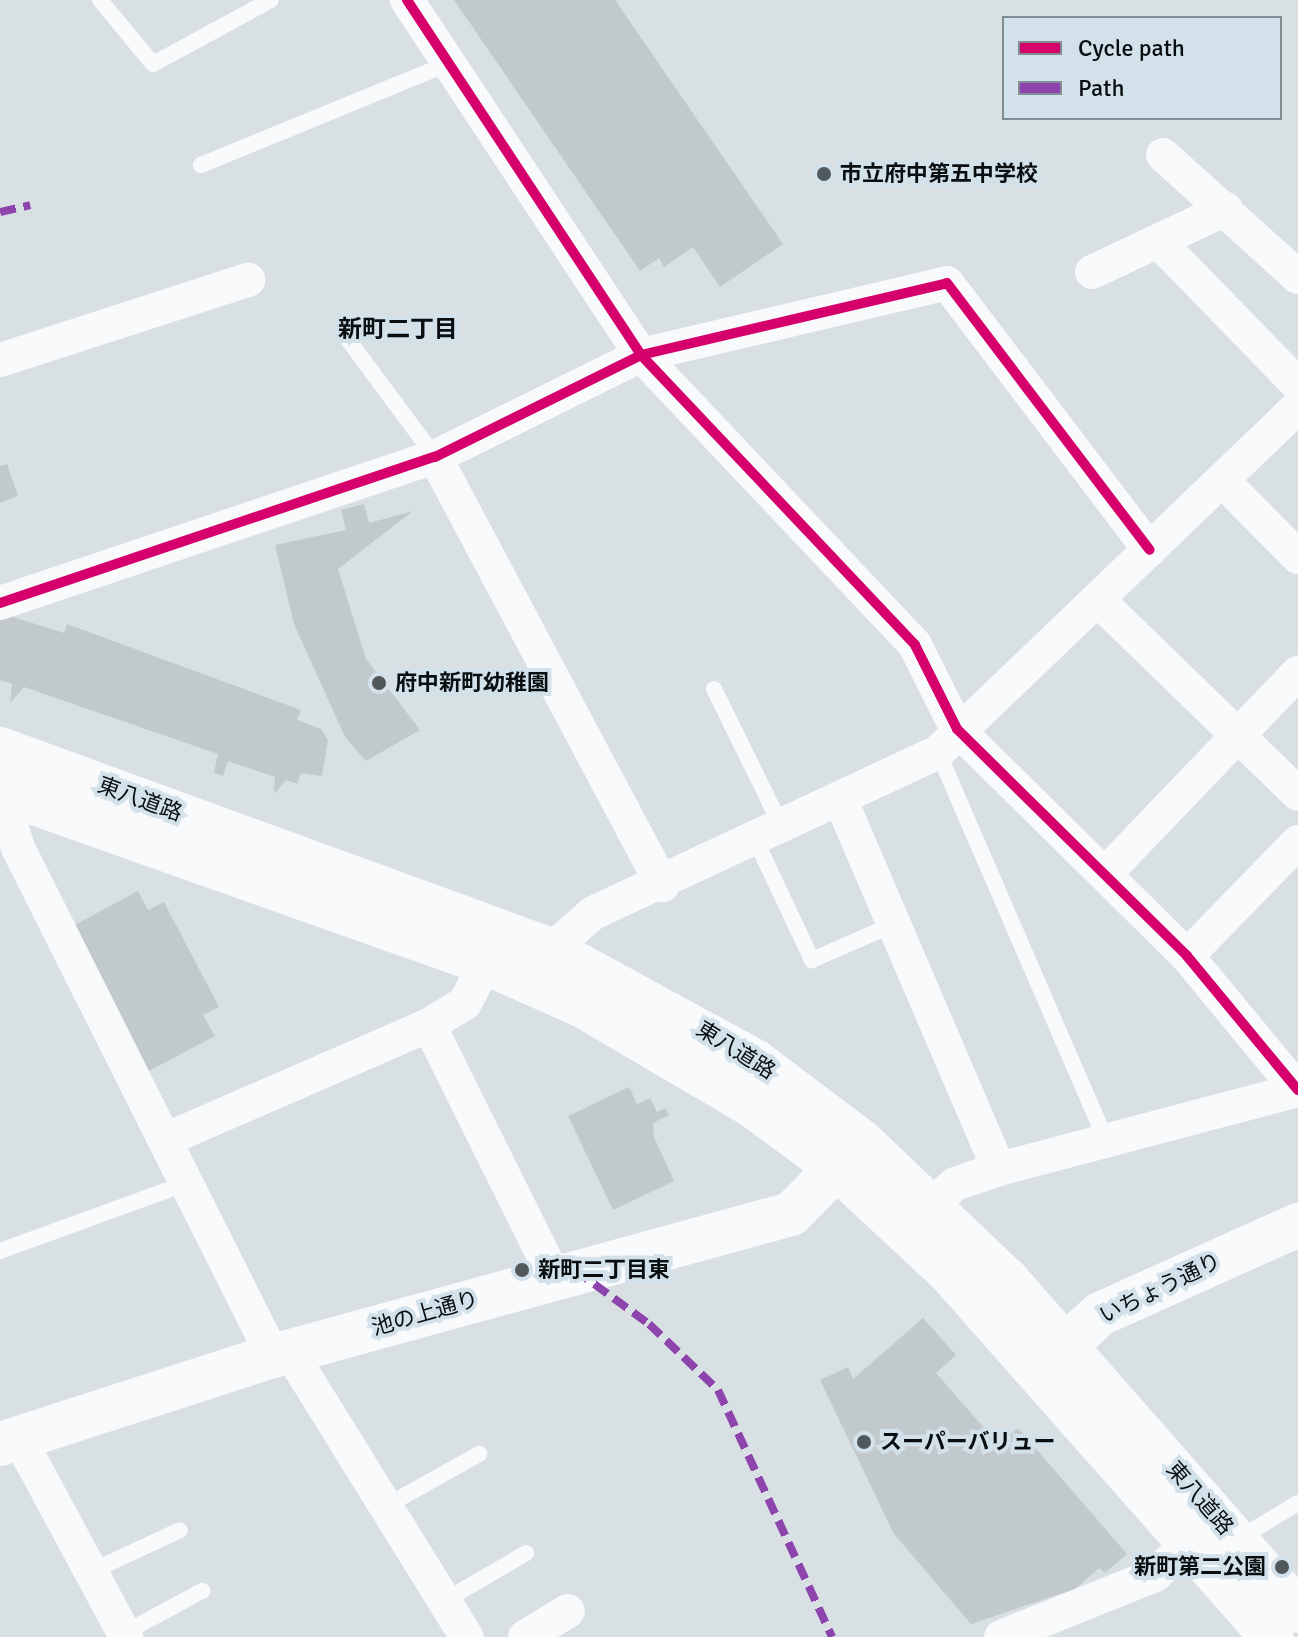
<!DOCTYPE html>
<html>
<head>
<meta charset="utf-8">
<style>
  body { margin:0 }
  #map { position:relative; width:1298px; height:1637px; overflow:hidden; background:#d8e0e4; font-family:Signika,"Noto Sans JP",sans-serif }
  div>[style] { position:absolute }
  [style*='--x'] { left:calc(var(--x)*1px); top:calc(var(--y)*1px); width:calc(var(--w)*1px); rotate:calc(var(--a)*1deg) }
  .building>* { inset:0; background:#c2c9cc }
  .lane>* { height:16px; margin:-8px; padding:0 8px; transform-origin:8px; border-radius:8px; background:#f9fafb }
  .street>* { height:34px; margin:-17px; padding:0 17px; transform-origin:17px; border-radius:17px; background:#f9fafb }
  .secondary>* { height:44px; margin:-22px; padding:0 22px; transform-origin:22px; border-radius:22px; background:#f9fafb }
  .primary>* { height:44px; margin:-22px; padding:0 22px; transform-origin:22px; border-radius:22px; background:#f9fafb }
  .quiet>* { height:8px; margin-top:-4px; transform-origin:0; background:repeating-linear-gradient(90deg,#8e44ad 0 16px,transparent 0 24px) }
  .cycleway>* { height:10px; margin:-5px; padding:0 5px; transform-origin:5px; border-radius:5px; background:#d6006c }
  .dots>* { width:22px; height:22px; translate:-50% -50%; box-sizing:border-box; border:4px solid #d2e1ea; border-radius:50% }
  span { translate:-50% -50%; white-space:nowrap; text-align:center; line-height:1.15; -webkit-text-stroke:8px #d2e1ea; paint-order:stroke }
  .poi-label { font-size:22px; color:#090e11; font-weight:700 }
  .left { translate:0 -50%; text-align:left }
  .right { translate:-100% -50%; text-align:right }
  .street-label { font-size:22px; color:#090e11 }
  .neighbourhood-label { font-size:24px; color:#090e11; font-weight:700 }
  .legend { position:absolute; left:1002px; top:16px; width:280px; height:104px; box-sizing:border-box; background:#d2e1ea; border:2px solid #828d93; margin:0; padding:10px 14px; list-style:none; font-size:24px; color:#090e11 }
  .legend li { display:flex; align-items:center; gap:16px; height:40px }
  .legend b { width:40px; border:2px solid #828d93 }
</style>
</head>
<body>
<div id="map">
  <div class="building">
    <i style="clip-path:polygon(454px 0,615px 0,783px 244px,720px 287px,693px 247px,664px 267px,659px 258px,640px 271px)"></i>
    <i style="clip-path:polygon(7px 464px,18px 496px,0 503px,0 466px)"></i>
    <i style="clip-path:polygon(364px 504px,369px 523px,413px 511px,338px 569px,366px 659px,420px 730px,366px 761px,345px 737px,294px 624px,275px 545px,346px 530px,341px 510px)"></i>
    <i style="clip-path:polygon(10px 616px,64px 633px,67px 624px,301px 710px,297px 720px,321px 729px,328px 740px,322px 776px,301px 773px,297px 784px,286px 780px,274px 794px,275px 777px,228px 761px,223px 776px,214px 773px,218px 754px,24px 687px,10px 703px,12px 684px,0 680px,0 620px)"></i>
    <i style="clip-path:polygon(138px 891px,148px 910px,164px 902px,219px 1007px,203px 1015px,215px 1036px,147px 1072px,69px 928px)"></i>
    <i style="clip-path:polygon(629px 1087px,637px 1104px,650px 1098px,657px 1112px,665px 1108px,669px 1115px,653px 1123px,654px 1137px,674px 1181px,613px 1210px,568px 1116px)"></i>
    <i style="clip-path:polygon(923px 1318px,956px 1355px,936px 1373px,998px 1444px,1018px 1428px,1127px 1554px,1105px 1573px,1099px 1568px,1075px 1589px,971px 1624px,894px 1534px,820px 1380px,848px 1367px,853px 1379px)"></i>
  </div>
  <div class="lane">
    <i style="--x:100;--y:0;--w:83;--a:50.4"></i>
    <i style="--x:153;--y:64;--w:134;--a:-28.5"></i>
    <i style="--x:201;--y:165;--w:269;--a:-22.3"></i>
    <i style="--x:349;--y:341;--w:144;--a:53.4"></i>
    <i style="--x:714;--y:689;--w:154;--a:63.8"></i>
    <i style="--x:938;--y:752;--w:423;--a:66.6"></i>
    <i style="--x:756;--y:841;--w:132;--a:64.8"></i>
    <i style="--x:812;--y:960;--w:90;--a:-23.7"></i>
    <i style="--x:0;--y:1251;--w:202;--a:-20"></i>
    <i style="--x:386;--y:1506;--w:107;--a:-29.2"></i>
    <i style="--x:1238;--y:1539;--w:70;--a:-31"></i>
    <i style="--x:90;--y:1572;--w:99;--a:-25"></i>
    <i style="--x:444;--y:1601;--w:95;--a:-30.3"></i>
    <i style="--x:124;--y:1633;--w:89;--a:-28.3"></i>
  </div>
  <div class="street">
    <i style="--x:407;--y:0;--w:425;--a:56.6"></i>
    <i style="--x:641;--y:355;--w:399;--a:46.6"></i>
    <i style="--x:915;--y:645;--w:94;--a:63.4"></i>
    <i style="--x:957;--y:729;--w:323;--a:44.6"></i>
    <i style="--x:1187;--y:956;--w:174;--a:50.4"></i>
    <i style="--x:1163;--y:155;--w:182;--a:42.1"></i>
    <i style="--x:1162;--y:245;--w:195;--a:45.8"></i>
    <i style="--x:1092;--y:272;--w:148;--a:-25.2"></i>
    <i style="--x:0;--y:360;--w:261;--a:-17.9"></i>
    <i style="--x:435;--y:457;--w:485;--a:62"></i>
    <i style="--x:1223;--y:481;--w:107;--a:45.4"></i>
    <i style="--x:1099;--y:601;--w:277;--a:44.1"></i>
    <i style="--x:0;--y:603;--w:459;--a:-18.6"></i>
    <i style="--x:435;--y:457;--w:230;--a:-26.3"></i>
    <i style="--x:641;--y:355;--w:314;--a:-13.2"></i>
    <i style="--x:947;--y:283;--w:335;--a:52.8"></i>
    <i style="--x:0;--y:788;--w:63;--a:73.3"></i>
    <i style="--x:18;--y:848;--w:568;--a:63.34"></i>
    <i style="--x:841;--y:801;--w:400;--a:66.8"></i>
    <i style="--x:1105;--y:874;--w:279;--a:-46.2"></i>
    <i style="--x:551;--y:950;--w:56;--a:-41.4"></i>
    <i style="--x:593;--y:913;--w:381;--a:-25"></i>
    <i style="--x:938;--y:752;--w:499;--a:-43.8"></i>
    <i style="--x:1187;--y:956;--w:159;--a:-45.8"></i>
    <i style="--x:429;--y:1025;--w:279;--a:63.6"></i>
    <i style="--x:167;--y:1139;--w:286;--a:-23.5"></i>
    <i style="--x:429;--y:1025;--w:42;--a:-31.4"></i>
    <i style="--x:465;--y:1003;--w:45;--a:-62.3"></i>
    <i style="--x:932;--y:1204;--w:30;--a:-41"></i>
    <i style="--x:955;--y:1184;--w:46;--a:-18.8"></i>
    <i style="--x:999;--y:1169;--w:309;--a:-14.8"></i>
    <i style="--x:290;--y:1352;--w:335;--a:58.2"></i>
    <i style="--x:19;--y:1438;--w:226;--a:61.7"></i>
    <i style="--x:525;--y:1637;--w:50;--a:-31.2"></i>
    <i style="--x:1001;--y:1637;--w:166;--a:-21.9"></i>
    <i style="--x:1155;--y:1575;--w:47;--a:-44.1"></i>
  </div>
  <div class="secondary">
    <i style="--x:1038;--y:1371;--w:84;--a:-42.6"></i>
    <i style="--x:1100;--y:1314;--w:217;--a:-24.2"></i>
    <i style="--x:0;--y:1444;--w:287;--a:-17.9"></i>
    <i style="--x:273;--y:1356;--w:537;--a:-15.33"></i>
    <i style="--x:791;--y:1214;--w:65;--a:-45"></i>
  </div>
  <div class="primary">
    <i style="--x:0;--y:749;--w:587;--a:20.04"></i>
    <i style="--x:551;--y:950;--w:234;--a:28.6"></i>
    <i style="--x:756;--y:1062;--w:131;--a:37"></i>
    <i style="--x:861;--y:1141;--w:203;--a:43.6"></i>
    <i style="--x:1008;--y:1281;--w:439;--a:48.7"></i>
    <i style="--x:0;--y:791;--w:516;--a:19.49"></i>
    <i style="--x:486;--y:963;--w:106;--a:23.9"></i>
    <i style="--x:583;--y:1006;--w:194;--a:30.4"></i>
    <i style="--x:750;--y:1104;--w:108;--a:36.3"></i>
    <i style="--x:837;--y:1168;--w:153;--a:42.9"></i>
    <i style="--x:949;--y:1272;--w:487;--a:48.5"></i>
  </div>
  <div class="quiet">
    <i style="--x:0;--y:212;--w:31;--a:-13"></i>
    <i style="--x:575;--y:1270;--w:92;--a:36.1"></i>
    <i style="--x:649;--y:1324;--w:95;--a:43.7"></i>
    <i style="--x:718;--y:1390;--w:272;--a:65.2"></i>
  </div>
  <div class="cycleway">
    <i style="--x:407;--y:0;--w:425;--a:56.6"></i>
    <i style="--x:641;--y:355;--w:399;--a:46.6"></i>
    <i style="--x:915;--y:645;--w:94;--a:63.4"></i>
    <i style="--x:957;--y:729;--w:323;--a:44.6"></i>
    <i style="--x:1187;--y:956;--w:174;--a:50.4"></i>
    <i style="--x:0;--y:603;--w:459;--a:-18.6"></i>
    <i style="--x:435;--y:457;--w:230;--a:-26.3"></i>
    <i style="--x:641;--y:355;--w:314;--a:-13.2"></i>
    <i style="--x:947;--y:283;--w:335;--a:52.8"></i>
  </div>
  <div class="dots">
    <i style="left:824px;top:174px;background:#51585b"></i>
    <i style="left:379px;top:683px;background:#51585b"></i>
    <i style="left:522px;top:1270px;background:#51585b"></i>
    <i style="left:864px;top:1442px;background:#51585b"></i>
    <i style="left:1282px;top:1567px;background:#51585b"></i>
  </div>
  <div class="poi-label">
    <span class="left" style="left:840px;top:174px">市立府中第五中学校</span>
    <span class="left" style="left:395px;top:683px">府中新町幼稚園</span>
    <span class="left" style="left:538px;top:1270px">新町二丁目東</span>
    <span class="left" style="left:880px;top:1442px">スーパーバリュー</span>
    <span class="right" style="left:1266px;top:1567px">新町第二公園</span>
  </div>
  <div class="street-label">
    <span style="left:140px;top:799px;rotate:20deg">東八道路</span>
    <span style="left:736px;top:1050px;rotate:32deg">東八道路</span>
    <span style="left:1160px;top:1288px;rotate:-26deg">いちょう通り</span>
    <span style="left:425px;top:1313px;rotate:-16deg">池の上通り</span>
    <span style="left:1200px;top:1498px;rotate:49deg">東八道路</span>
  </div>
  <div class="neighbourhood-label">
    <span style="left:398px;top:330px">新町二丁目</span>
  </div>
  <ul class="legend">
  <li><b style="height:10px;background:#d6006c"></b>Cycle path</li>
  <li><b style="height:10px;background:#8e44ad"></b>Path</li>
  </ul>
</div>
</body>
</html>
